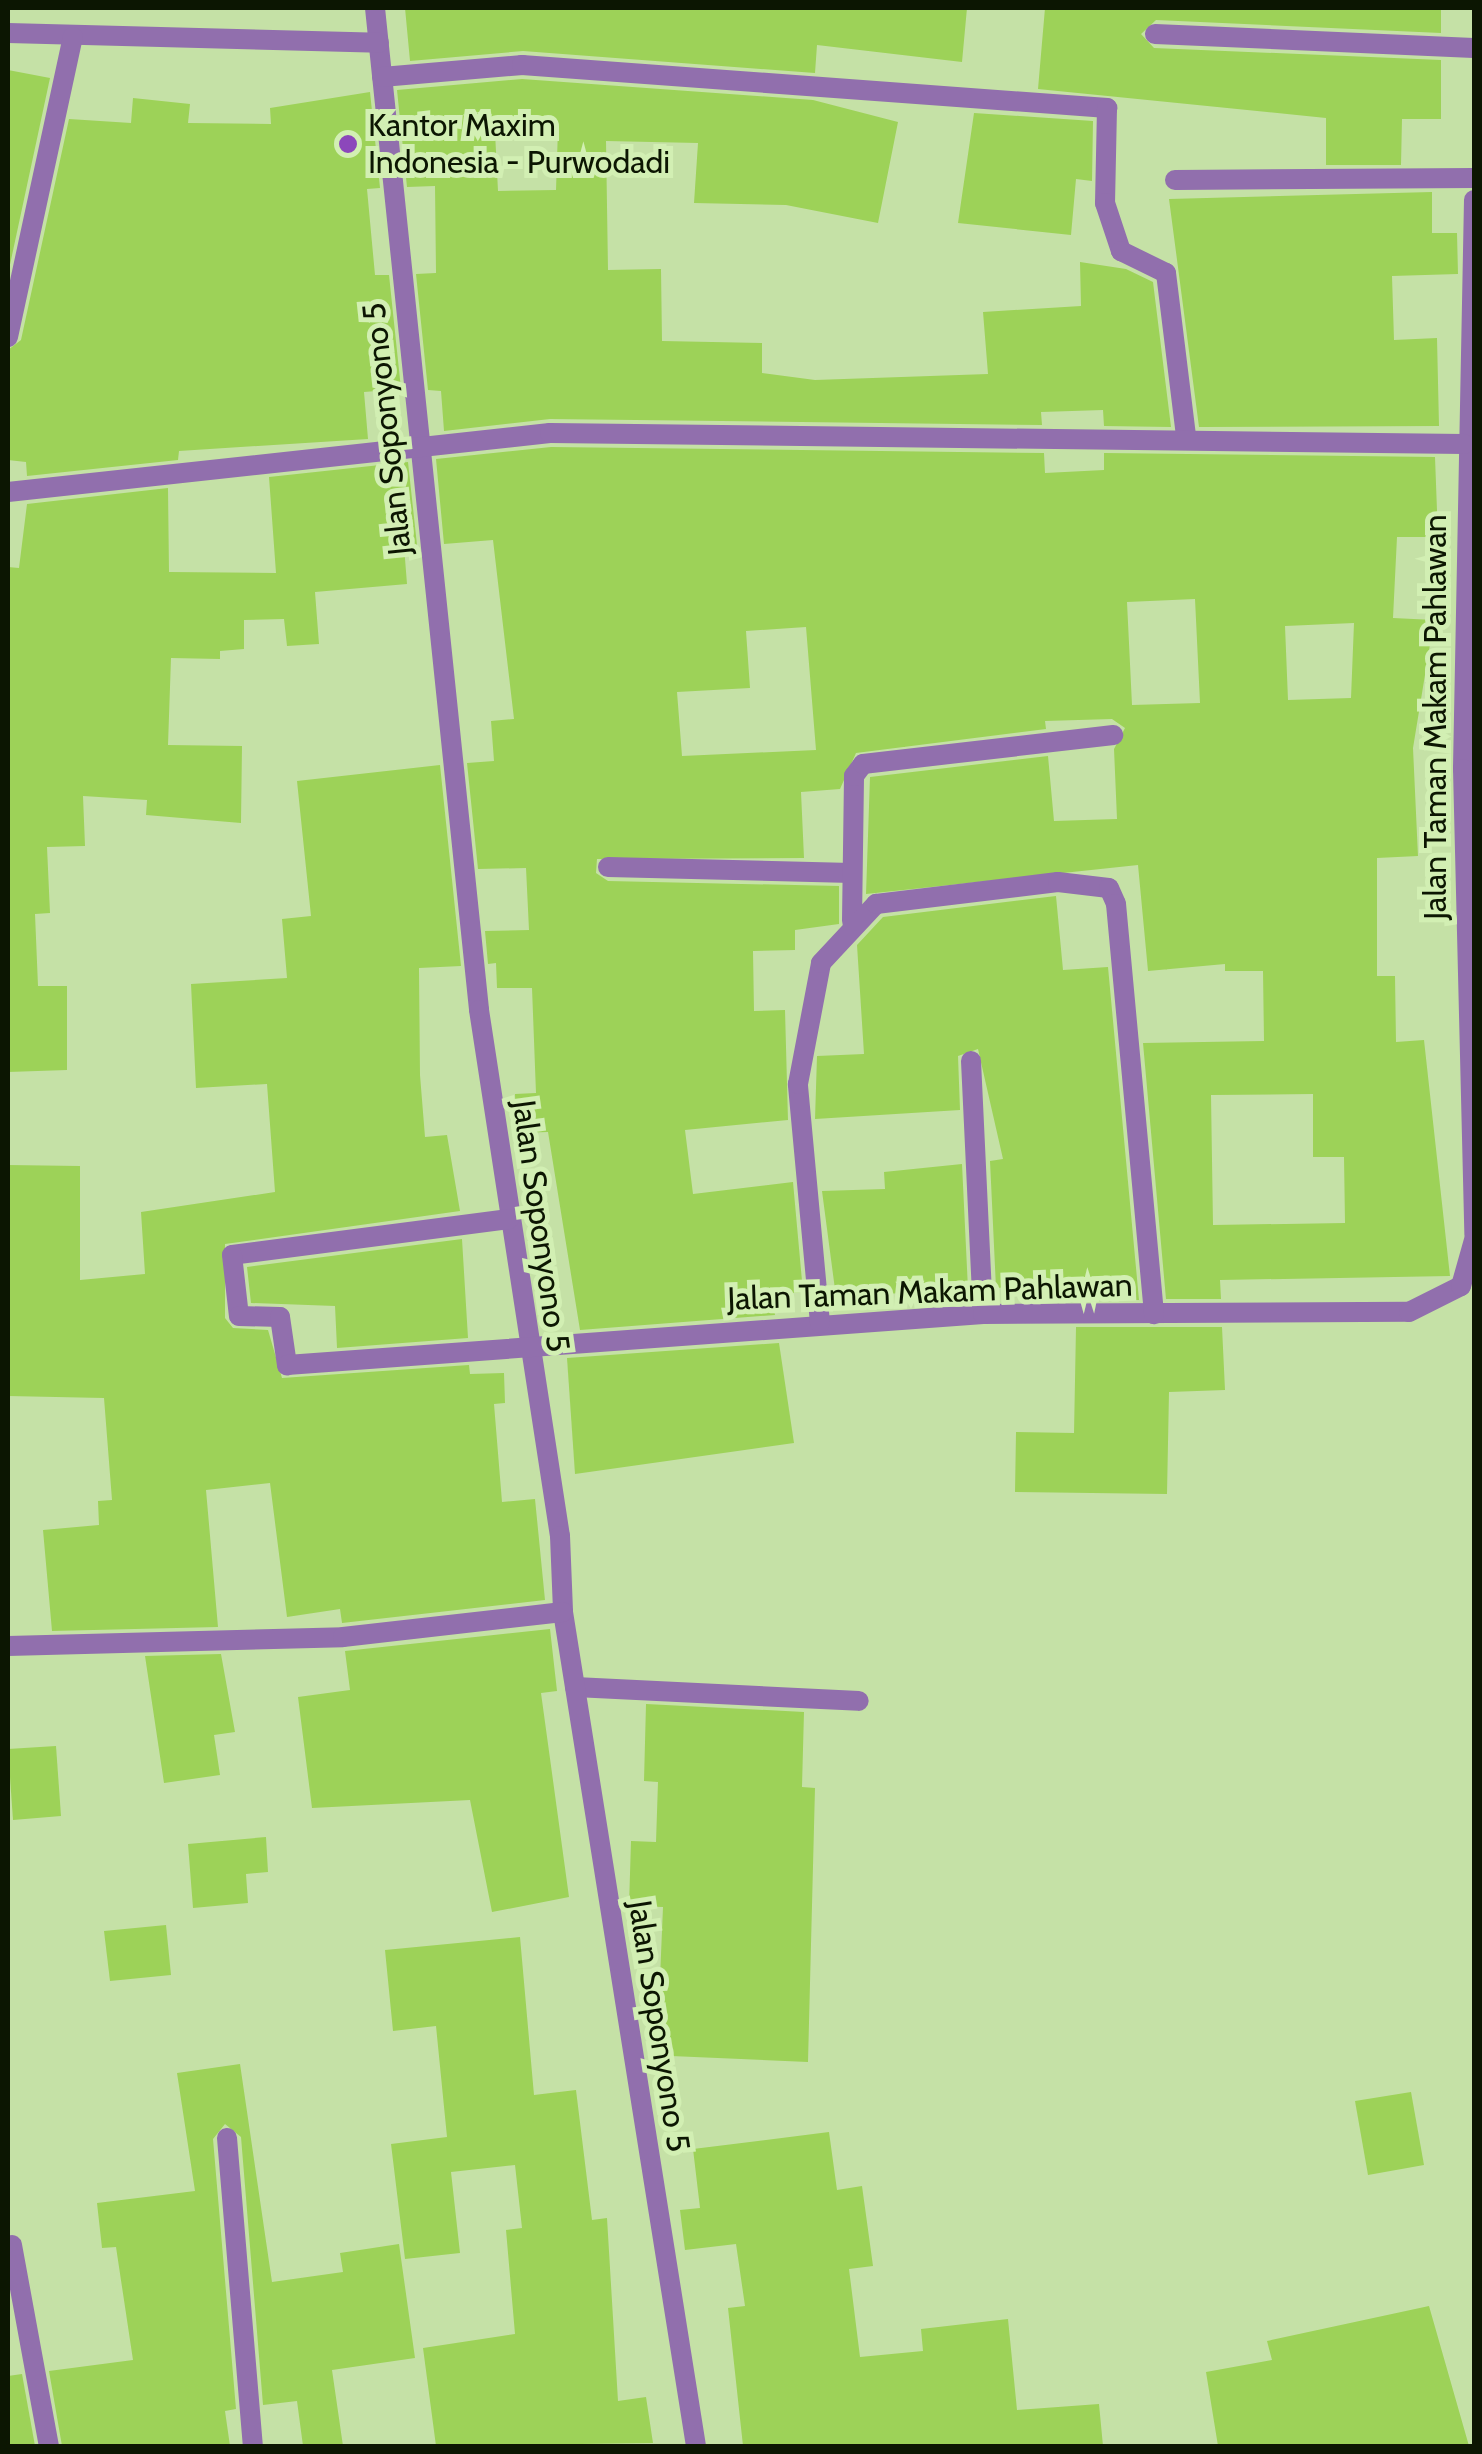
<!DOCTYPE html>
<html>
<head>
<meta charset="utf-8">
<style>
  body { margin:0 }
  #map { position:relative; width:1482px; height:2454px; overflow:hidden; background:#c5e1a6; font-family:Cabin,sans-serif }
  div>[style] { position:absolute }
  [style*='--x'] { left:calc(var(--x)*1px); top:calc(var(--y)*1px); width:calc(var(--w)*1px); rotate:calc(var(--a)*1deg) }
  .building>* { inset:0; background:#9dd258 }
  .service>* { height:20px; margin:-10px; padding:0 10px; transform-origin:10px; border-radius:10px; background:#916fad }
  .minor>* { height:20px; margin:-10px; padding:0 10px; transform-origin:10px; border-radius:10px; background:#916fad }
  .dots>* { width:28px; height:28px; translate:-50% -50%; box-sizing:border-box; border:5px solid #d2efb3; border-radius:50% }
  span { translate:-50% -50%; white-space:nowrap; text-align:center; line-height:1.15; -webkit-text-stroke:10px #d2efb3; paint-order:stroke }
  .poi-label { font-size:32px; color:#0c1602 }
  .left { translate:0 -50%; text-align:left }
  .street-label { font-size:32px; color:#0c1602 }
  .frame { position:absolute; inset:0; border:10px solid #0c1602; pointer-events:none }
</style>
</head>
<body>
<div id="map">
  <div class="building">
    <i style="clip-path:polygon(405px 8px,967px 8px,962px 62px,817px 45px,815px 73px,523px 51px,410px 61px)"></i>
    <i style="clip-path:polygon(1045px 8px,1441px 8px,1441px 33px,1156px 20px,1141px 34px,1154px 48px,1441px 60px,1441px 119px,1402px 119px,1401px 165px,1326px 165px,1326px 118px,1038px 89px)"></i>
    <i style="clip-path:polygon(8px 70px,50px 78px,8px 274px)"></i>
    <i style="clip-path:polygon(evenodd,522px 79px,813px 100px,898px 122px,878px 223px,786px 205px,694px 203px,698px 143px,606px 141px,608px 270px,661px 269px,662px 341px,762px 343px,762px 373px,815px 380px,988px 374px,983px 312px,1081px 306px,1080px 262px,1126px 269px,1153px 282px,1171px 427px,1104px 426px,1103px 410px,1041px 412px,1042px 425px,550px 419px,444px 431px,441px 391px,428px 390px,416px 274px,436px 273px,435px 186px,407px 187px,397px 90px,522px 79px,558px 128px,556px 190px,498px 191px,495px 132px,558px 128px)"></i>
    <i style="clip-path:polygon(370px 92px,380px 188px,367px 189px,375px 275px,389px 275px,401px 389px,364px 392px,368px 439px,179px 451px,178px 460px,27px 476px,26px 462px,8px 460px,8px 350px,21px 340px,69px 119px,131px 123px,133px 98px,190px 104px,188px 123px,271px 124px,270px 108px)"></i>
    <i style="clip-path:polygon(974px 113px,1093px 121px,1092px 181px,1076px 179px,1071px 235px,958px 223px)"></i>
    <i style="clip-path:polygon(1432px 192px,1432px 233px,1457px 233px,1458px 274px,1392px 276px,1394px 340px,1437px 338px,1439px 426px,1199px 427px,1169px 199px)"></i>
    <i style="clip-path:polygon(evenodd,551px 447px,1044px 453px,1045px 473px,1104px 470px,1104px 453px,1435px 457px,1438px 537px,1397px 537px,1393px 618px,1434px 620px,1413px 748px,1418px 856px,1377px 858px,1377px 976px,1395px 976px,1396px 1042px,1424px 1040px,1450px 1276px,1220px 1280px,1221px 1299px,1166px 1299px,1143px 1043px,1264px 1041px,1263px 971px,1225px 971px,1225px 964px,1148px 971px,1138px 865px,866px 894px,870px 777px,1048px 756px,1054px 821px,1117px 819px,1114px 749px,1125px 728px,1112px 719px,1045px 721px,1046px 729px,856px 753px,840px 789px,801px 792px,804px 858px,597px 859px,596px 873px,608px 881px,839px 886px,839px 924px,795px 930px,795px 950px,753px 951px,754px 1011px,785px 1010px,788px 1120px,685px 1130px,693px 1194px,793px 1182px,803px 1292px,772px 1295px,775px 1315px,580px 1330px,548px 1132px,516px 1133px,515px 1094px,536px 1093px,532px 988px,497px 988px,496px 963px,488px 964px,485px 931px,529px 930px,526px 868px,478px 869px,467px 763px,494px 761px,491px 721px,514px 719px,493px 540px,444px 544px,436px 459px,551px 447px,1195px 599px,1200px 703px,1132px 705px,1127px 602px,1195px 599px,551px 447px,1354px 623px,1351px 698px,1288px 700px,1285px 626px,1354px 623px,551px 447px,806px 627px,816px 750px,682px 756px,677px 692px,750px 688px,746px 631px,806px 627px,551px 447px,1313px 1094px,1313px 1157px,1344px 1157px,1345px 1223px,1213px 1225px,1211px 1095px,1313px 1094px)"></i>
    <i style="clip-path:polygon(408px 462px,417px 545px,404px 546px,407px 584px,315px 592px,319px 644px,287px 646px,284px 619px,244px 620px,244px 649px,220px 651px,220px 659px,171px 658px,168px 745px,242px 746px,241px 823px,146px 815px,147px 800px,83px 796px,85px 846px,47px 847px,50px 913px,35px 914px,38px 986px,67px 986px,67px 1070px,8px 1072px,8px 567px,19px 568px,27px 504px,168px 488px,169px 572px,276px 573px,269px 477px)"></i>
    <i style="clip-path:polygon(440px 765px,461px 966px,419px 968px,420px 1075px,425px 1137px,447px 1135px,460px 1211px,225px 1244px,225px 1318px,233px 1328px,268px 1330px,282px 1378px,469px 1365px,470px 1374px,504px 1373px,505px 1403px,494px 1404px,502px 1502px,535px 1499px,545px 1600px,342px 1623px,340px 1609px,287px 1617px,270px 1483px,206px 1490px,218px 1627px,52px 1631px,43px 1530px,99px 1525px,98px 1501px,112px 1500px,104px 1398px,8px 1396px,8px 1165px,80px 1166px,80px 1280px,145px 1274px,141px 1212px,275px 1192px,267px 1084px,196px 1088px,191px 984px,287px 978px,282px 919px,311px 916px,297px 781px)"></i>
    <i style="clip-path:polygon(1056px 896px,1063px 970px,1108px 967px,1139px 1300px,1022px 1300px,1021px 1286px,996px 1288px,990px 1161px,1003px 1159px,978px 1049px,958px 1056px,960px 1110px,815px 1119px,817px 1056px,864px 1054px,857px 945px,883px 917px)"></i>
    <i style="clip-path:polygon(962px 1164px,968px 1289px,836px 1297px,822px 1191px,885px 1189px,884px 1172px)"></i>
    <i style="clip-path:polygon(462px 1239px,468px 1338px,337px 1348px,335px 1306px,251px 1303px,247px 1267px)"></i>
    <i style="clip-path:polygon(1076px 1327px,1222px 1327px,1225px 1390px,1169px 1392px,1167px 1494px,1015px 1492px,1016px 1432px,1074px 1433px)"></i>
    <i style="clip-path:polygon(779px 1343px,794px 1443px,575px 1474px,567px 1358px)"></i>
    <i style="clip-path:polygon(550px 1629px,557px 1691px,541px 1693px,569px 1897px,492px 1912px,470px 1800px,312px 1808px,298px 1697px,350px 1690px,345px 1651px)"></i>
    <i style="clip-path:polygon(221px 1654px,235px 1732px,214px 1735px,220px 1775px,164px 1783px,145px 1656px)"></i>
    <i style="clip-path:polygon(646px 1704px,804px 1712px,802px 1787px,815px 1788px,808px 2062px,648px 2055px,644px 1978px,660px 1978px,663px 1907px,629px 1906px,631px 1841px,656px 1842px,658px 1782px,644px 1781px)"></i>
    <i style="clip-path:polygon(56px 1746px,61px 1816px,13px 1820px,8px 1749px)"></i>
    <i style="clip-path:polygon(266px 1837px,268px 1872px,246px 1874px,248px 1903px,193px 1908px,188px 1844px)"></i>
    <i style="clip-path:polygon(166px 1925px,171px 1975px,110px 1981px,104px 1931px)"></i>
    <i style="clip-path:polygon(520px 1937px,534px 2095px,576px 2090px,592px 2220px,607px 2218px,618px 2401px,646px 2397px,653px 2443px,436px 2446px,423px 2348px,515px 2334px,506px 2230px,522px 2228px,515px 2165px,451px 2172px,460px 2253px,405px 2259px,391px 2144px,447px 2137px,436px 2026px,393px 2031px,385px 1950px)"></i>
    <i style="clip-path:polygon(240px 2064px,272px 2282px,343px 2272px,340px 2253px,399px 2244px,415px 2358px,332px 2370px,343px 2446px,303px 2446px,297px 2401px,263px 2405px,241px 2137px,225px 2124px,213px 2139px,236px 2409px,225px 2411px,230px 2446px,62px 2446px,49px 2371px,133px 2360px,116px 2247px,102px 2248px,97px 2203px,195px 2191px,177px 2073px)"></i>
    <i style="clip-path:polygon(1411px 2092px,1424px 2165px,1368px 2175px,1355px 2101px)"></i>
    <i style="clip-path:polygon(829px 2132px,837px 2190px,862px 2186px,873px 2266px,849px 2269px,860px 2357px,923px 2351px,921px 2329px,1008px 2319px,1017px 2410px,1099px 2404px,1103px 2446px,743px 2446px,728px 2308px,745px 2306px,736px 2244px,685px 2250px,680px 2210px,700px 2208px,693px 2149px)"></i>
    <i style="clip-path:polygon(1429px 2306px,1469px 2446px,1218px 2446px,1206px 2372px,1272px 2360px,1267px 2341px)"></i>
    <i style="clip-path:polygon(22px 2374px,35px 2446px,8px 2446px,8px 2376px)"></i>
  </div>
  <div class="service">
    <i style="--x:575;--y:1687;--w:284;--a:2.8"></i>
  </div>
  <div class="minor">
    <i style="--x:375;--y:8;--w:1007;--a:84.07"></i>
    <i style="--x:479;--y:1010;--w:532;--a:81.25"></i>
    <i style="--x:560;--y:1536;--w:76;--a:87.7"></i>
    <i style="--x:563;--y:1612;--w:845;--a:80.94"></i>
    <i style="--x:8;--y:33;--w:371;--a:1.5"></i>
    <i style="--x:1155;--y:34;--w:319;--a:2.5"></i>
    <i style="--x:382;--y:77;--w:141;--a:-4.9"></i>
    <i style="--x:522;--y:65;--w:587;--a:4.2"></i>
    <i style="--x:1107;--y:108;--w:95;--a:91.2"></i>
    <i style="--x:1105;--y:203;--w:51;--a:71.6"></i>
    <i style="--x:1121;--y:251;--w:50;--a:26.1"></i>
    <i style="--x:1166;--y:273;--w:163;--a:83"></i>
    <i style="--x:1175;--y:180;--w:299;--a:-0.4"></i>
    <i style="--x:1474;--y:200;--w:569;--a:91.11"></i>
    <i style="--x:1463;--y:769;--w:466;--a:88.6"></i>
    <i style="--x:8;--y:337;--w:307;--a:-77.8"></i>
    <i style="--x:8;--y:492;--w:545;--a:-6.21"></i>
    <i style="--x:550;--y:433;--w:914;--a:0.69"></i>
    <i style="--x:608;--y:867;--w:244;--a:1.4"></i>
    <i style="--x:852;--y:921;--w:145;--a:-89.2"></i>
    <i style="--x:854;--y:776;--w:15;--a:-53"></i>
    <i style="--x:863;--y:764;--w:252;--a:-6.6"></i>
    <i style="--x:971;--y:1061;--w:253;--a:87.3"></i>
    <i style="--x:509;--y:1219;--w:279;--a:172.6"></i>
    <i style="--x:232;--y:1255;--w:61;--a:83.5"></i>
    <i style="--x:239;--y:1316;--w:41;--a:1.4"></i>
    <i style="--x:280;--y:1317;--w:49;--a:81.7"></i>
    <i style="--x:287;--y:1365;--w:698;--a:-4.19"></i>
    <i style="--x:983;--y:1314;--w:426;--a:-0.3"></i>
    <i style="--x:1409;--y:1312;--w:58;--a:-26.6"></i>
    <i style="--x:1461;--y:1286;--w:48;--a:-74.2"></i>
    <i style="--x:820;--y:1323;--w:240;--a:-95.3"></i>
    <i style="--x:798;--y:1084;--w:123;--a:-79.2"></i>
    <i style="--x:821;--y:963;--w:81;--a:-47"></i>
    <i style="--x:876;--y:904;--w:183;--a:-6.9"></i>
    <i style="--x:1058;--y:882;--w:51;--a:6.7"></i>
    <i style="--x:1109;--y:888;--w:17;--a:66"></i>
    <i style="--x:1116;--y:904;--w:412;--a:84.7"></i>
    <i style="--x:8;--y:1646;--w:335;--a:-1.5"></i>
    <i style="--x:343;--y:1637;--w:221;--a:-6.5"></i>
    <i style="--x:227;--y:2138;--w:309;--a:85.2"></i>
    <i style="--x:12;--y:2245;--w:204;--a:79.6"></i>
  </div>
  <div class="dots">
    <i style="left:348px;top:144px;background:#8c47bb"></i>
  </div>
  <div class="poi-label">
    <span class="left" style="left:368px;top:144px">Kantor Maxim<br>Indonesia - Purwodadi</span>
  </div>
  <div class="street-label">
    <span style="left:387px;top:429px;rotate:-96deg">Jalan Soponyono 5</span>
    <span style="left:1435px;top:717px;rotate:-90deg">Jalan Taman Makam Pahlawan</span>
    <span style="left:541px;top:1226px;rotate:82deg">Jalan Soponyono 5</span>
    <span style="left:930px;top:1292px;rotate:-2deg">Jalan Taman Makam Pahlawan</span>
    <span style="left:659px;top:2026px;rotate:81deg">Jalan Soponyono 5</span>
  </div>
  <div class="frame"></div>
</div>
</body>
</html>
